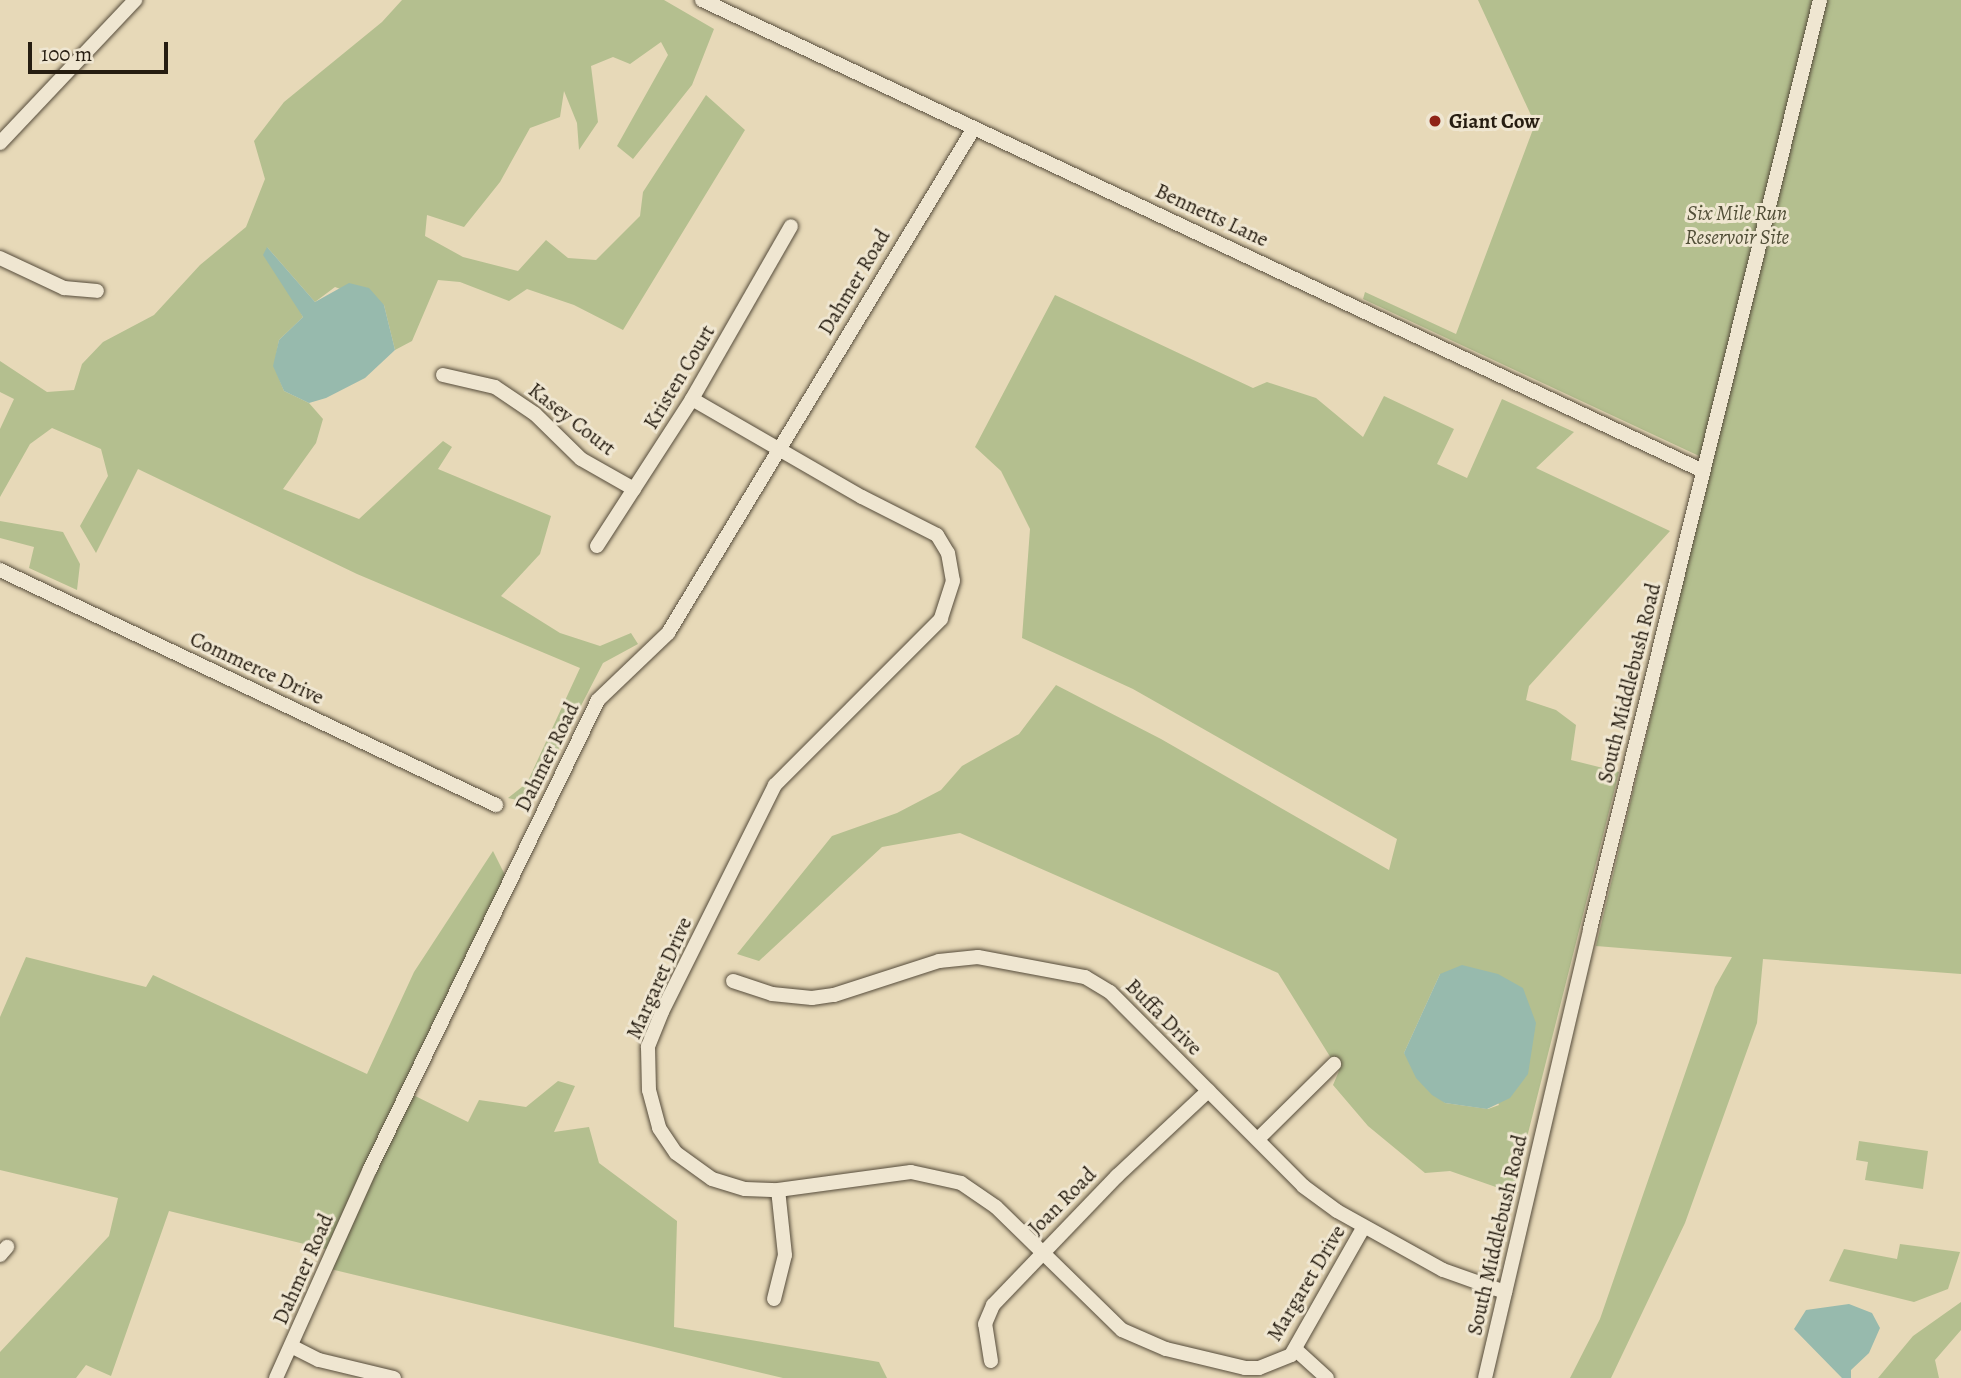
<!DOCTYPE html>
<html>
<head>
<meta charset="utf-8">
<style>
  body { margin:0 }
  #map { position:relative; width:1961px; height:1378px; overflow:hidden; background:#e7d9b8; font-family:Alegreya,serif }
  div>[style] { position:absolute }
  [style*='--x'] { left:calc(var(--x)*1px); top:calc(var(--y)*1px); width:calc(var(--w)*1px); rotate:calc(var(--a)*1deg) }
  .green>* { inset:0; background:#b4bf8f }
  .water>* { inset:0; background:#97baad }
  .roads { filter:drop-shadow(0 0 2px #564c3b) drop-shadow(0 0 2px #564c3b) }
  .minor>* { height:14px; margin:-7px; padding:0 7px; transform-origin:7px; border-radius:7px; background:#efe6d1 }
  .dots>* { width:19px; height:19px; translate:-50% -50%; box-sizing:border-box; border:4px solid #efe6d1; border-radius:50% }
  span { translate:-50% -50%; white-space:nowrap; text-align:center; line-height:1.15; -webkit-text-stroke:6px #efe6d1; paint-order:stroke }
  .poi-label { font-size:21px; color:#261d11; font-weight:700 }
  .left { translate:0 -50%; text-align:left }
  .park-label { font-size:21px; color:#514e37; font-style:italic }
  .street-label { font-size:21px; color:#261d11 }
  .scale { position:absolute; left:28px; top:42px; width:140px; height:32px; box-sizing:border-box; border:4px solid #261d11; border-top:0; padding-left:9px; font-size:21px; line-height:24px; white-space:nowrap; color:#261d11; -webkit-text-stroke:5px #efe6d1; paint-order:stroke }
</style>
</head>
<body>
<div id="map">
  <div class="green">
    <i style="clip-path:polygon(402px 0,664px 0,714px 29px,692px 85px,633px 159px,617px 146px,668px 55px,661px 42px,630px 64px,613px 57px,591px 66px,598px 122px,579px 150px,577px 123px,564px 91px,560px 117px,530px 128px,500px 182px,464px 227px,427px 215px,425px 236px,463px 257px,518px 271px,546px 240px,568px 258px,596px 260px,640px 216px,643px 192px,706px 95px,745px 130px,623px 330px,574px 305px,527px 289px,509px 301px,460px 282px,438px 280px,412px 341px,395px 350px,384px 305px,335px 287px,315px 302px,267px 247px,303px 317px,279px 340px,274px 366px,284px 391px,309px 403px,323px 419px,316px 443px,283px 489px,359px 519px,443px 441px,452px 447px,438px 469px,551px 516px,540px 554px,501px 596px,560px 633px,600px 646px,631px 633px,638px 644px,603px 663px,531px 803px,508px 798px,527px 783px,580px 668px,357px 574px,138px 469px,96px 553px,80px 526px,108px 476px,101px 449px,52px 428px,30px 444px,0 497px,0 429px,14px 399px,0 392px,0 361px,47px 392px,74px 390px,82px 364px,103px 342px,154px 315px,200px 265px,246px 227px,265px 179px,254px 141px,284px 102px,382px 22px)"></i>
    <i style="clip-path:polygon(1478px 0,1961px 0,1961px 974px,1763px 959px,1757px 1023px,1685px 1223px,1611px 1378px,1570px 1378px,1600px 1319px,1715px 987px,1732px 957px,1596px 946px,1712px 462px,1363px 299px,1365px 292px,1456px 334px,1535px 124px)"></i>
    <i style="clip-path:polygon(evenodd,1055px 295px,1253px 388px,1267px 382px,1316px 398px,1363px 437px,1384px 396px,1454px 429px,1437px 464px,1467px 478px,1502px 399px,1574px 432px,1536px 468px,1670px 531px,1529px 686px,1526px 700px,1556px 710px,1576px 725px,1571px 760px,1619px 772px,1513px 1193px,1450px 1171px,1425px 1173px,1368px 1126px,1333px 1085px,1339px 1071px,1278px 973px,960px 833px,882px 847px,759px 961px,737px 954px,832px 836px,897px 813px,941px 790px,962px 766px,1019px 734px,1056px 685px,1161px 739px,1389px 870px,1397px 839px,1133px 689px,1022px 638px,1030px 529px,1001px 471px,975px 447px,1055px 295px,1440px 974px,1499px 1105px,1488px 1109px,1445px 1103px,1404px 1053px,1440px 974px)"></i>
    <i style="clip-path:polygon(0 521px,63px 532px,80px 564px,77px 590px,29px 568px,34px 547px,0 538px)"></i>
    <i style="clip-path:polygon(493px 851px,507px 879px,405px 1091px,468px 1122px,479px 1100px,526px 1107px,558px 1081px,575px 1086px,554px 1132px,589px 1127px,599px 1163px,677px 1221px,674px 1327px,879px 1362px,887px 1378px,783px 1378px,322px 1267px,329px 1250px,169px 1211px,111px 1376px,86px 1365px,76px 1378px,0 1378px,0 1352px,109px 1236px,118px 1198px,0 1170px,0 1017px,26px 957px,146px 987px,153px 975px,367px 1074px,414px 972px)"></i>
    <i style="clip-path:polygon(1859px 1141px,1928px 1151px,1923px 1189px,1865px 1180px,1868px 1162px,1856px 1160px)"></i>
    <i style="clip-path:polygon(1900px 1244px,1960px 1252px,1948px 1289px,1914px 1302px,1829px 1281px,1844px 1249px,1897px 1259px)"></i>
    <i style="clip-path:polygon(1961px 1302px,1961px 1330px,1935px 1360px,1939px 1378px,1878px 1378px,1913px 1336px)"></i>
  </div>
  <div class="water">
    <i style="clip-path:polygon(267px 247px,315px 302px,349px 283px,369px 288px,384px 305px,395px 350px,365px 378px,326px 398px,309px 403px,284px 391px,273px 366px,279px 340px,303px 317px,263px 255px)"></i>
    <i style="clip-path:polygon(1462px 965px,1498px 974px,1523px 988px,1536px 1023px,1528px 1074px,1510px 1098px,1487px 1109px,1445px 1103px,1432px 1095px,1416px 1078px,1404px 1053px,1440px 974px)"></i>
    <i style="clip-path:polygon(1849px 1304px,1872px 1313px,1880px 1328px,1869px 1353px,1851px 1370px,1851px 1378px,1842px 1378px,1794px 1329px,1806px 1310px)"></i>
  </div>
  <div class="roads">
    <div class="minor">
      <i style="--x:702;--y:0;--w:1106;--a:25.2"></i>
      <i style="--x:0;--y:143;--w:197;--a:-46.6"></i>
      <i style="--x:0;--y:258;--w:71;--a:25.1"></i>
      <i style="--x:64;--y:288;--w:33;--a:5"></i>
      <i style="--x:443;--y:375;--w:53;--a:13"></i>
      <i style="--x:495;--y:387;--w:48;--a:34"></i>
      <i style="--x:535;--y:414;--w:64;--a:44.4"></i>
      <i style="--x:581;--y:459;--w:61;--a:29.5"></i>
      <i style="--x:692;--y:399;--w:196;--a:30"></i>
      <i style="--x:862;--y:497;--w:84;--a:26.9"></i>
      <i style="--x:937;--y:535;--w:21;--a:59"></i>
      <i style="--x:948;--y:553;--w:28;--a:80"></i>
      <i style="--x:953;--y:581;--w:40;--a:108"></i>
      <i style="--x:941;--y:619;--w:235;--a:135"></i>
      <i style="--x:775;--y:785;--w:254;--a:116.5"></i>
      <i style="--x:662;--y:1012;--w:38;--a:112"></i>
      <i style="--x:648;--y:1047;--w:43;--a:88.7"></i>
      <i style="--x:649;--y:1090;--w:39;--a:75"></i>
      <i style="--x:659;--y:1128;--w:30;--a:56"></i>
      <i style="--x:676;--y:1153;--w:44;--a:35.8"></i>
      <i style="--x:712;--y:1179;--w:34;--a:17"></i>
      <i style="--x:745;--y:1189;--w:33;--a:2"></i>
      <i style="--x:778;--y:1190;--w:134;--a:-7.7"></i>
      <i style="--x:911;--y:1172;--w:51;--a:12.4"></i>
      <i style="--x:961;--y:1183;--w:42;--a:34.4"></i>
      <i style="--x:996;--y:1207;--w:176;--a:44.3"></i>
      <i style="--x:1122;--y:1330;--w:48;--a:23.4"></i>
      <i style="--x:1166;--y:1349;--w:81;--a:13.5"></i>
      <i style="--x:1245;--y:1368;--w:14;--a:0"></i>
      <i style="--x:1259;--y:1368;--w:35;--a:-22"></i>
      <i style="--x:1291;--y:1355;--w:146;--a:-60.4"></i>
      <i style="--x:597;--y:546;--w:175;--a:-57.1"></i>
      <i style="--x:692;--y:399;--w:199;--a:-60.2"></i>
      <i style="--x:0;--y:570;--w:549;--a:25.35"></i>
      <i style="--x:733;--y:981;--w:41;--a:18.4"></i>
      <i style="--x:772;--y:994;--w:40;--a:5.7"></i>
      <i style="--x:812;--y:998;--w:22;--a:-8"></i>
      <i style="--x:834;--y:995;--w:110;--a:-17.9"></i>
      <i style="--x:939;--y:961;--w:39;--a:-6"></i>
      <i style="--x:978;--y:957;--w:109;--a:10.6"></i>
      <i style="--x:1085;--y:977;--w:29;--a:31"></i>
      <i style="--x:1110;--y:992;--w:274;--a:45.1"></i>
      <i style="--x:1303;--y:1186;--w:42;--a:36.3"></i>
      <i style="--x:1337;--y:1211;--w:121;--a:29.1"></i>
      <i style="--x:1443;--y:1270;--w:66;--a:19.5"></i>
      <i style="--x:1258;--y:1139;--w:107;--a:-44.6"></i>
      <i style="--x:0;--y:1255;--w:11;--a:-49"></i>
      <i style="--x:774;--y:1299;--w:45;--a:-76"></i>
      <i style="--x:785;--y:1255;--w:65;--a:-96.1"></i>
      <i style="--x:291;--y:1346;--w:31;--a:27"></i>
      <i style="--x:319;--y:1360;--w:77;--a:13.5"></i>
      <i style="--x:1295;--y:1349;--w:43;--a:42.2"></i>
      <i style="--x:991;--y:1361;--w:37;--a:-99"></i>
      <i style="--x:985;--y:1324;--w:21;--a:-67"></i>
      <i style="--x:993;--y:1305;--w:179;--a:-46.1"></i>
      <i style="--x:1117;--y:1176;--w:125;--a:-43"></i>
      <i style="--x:276;--y:1378;--w:229;--a:-65.8"></i>
      <i style="--x:370;--y:1169;--w:521;--a:-64.07"></i>
      <i style="--x:598;--y:700;--w:97;--a:-43.7"></i>
      <i style="--x:668;--y:633;--w:590;--a:-58.79"></i>
      <i style="--x:1485;--y:1378;--w:461;--a:-76.8"></i>
      <i style="--x:1590;--y:929;--w:957;--a:-76.09"></i>
    </div>
  </div>
  <div class="dots">
    <i style="left:1435px;top:121px;background:#8f2418"></i>
  </div>
  <div class="poi-label">
    <span class="left" style="left:1449px;top:121px">Giant Cow</span>
  </div>
  <div class="park-label">
    <span style="left:1737px;top:225px">Six Mile Run<br>Reservoir Site</span>
  </div>
  <div class="street-label">
    <span style="left:1212px;top:215px;rotate:25deg">Bennetts Lane</span>
    <span style="left:854px;top:282px;rotate:-59deg">Dahmer Road</span>
    <span style="left:679px;top:377px;rotate:-59deg">Kristen Court</span>
    <span style="left:572px;top:419px;rotate:38deg">Kasey Court</span>
    <span style="left:257px;top:668px;rotate:25deg">Commerce Drive</span>
    <span style="left:1629px;top:683px;rotate:-76deg">South Middlebush Road</span>
    <span style="left:547px;top:757px;rotate:-64deg">Dahmer Road</span>
    <span style="left:659px;top:978px;rotate:-66deg">Margaret Drive</span>
    <span style="left:1164px;top:1017px;rotate:45deg">Buffa Drive</span>
    <span style="left:1062px;top:1201px;rotate:-45deg">Joan Road</span>
    <span style="left:1497px;top:1235px;rotate:-77deg">South Middlebush Road</span>
    <span style="left:303px;top:1269px;rotate:-66deg">Dahmer Road</span>
    <span style="left:1306px;top:1283px;rotate:-59deg">Margaret Drive</span>
  </div>
  <div class="scale">100 m</div>
</div>
</body>
</html>
